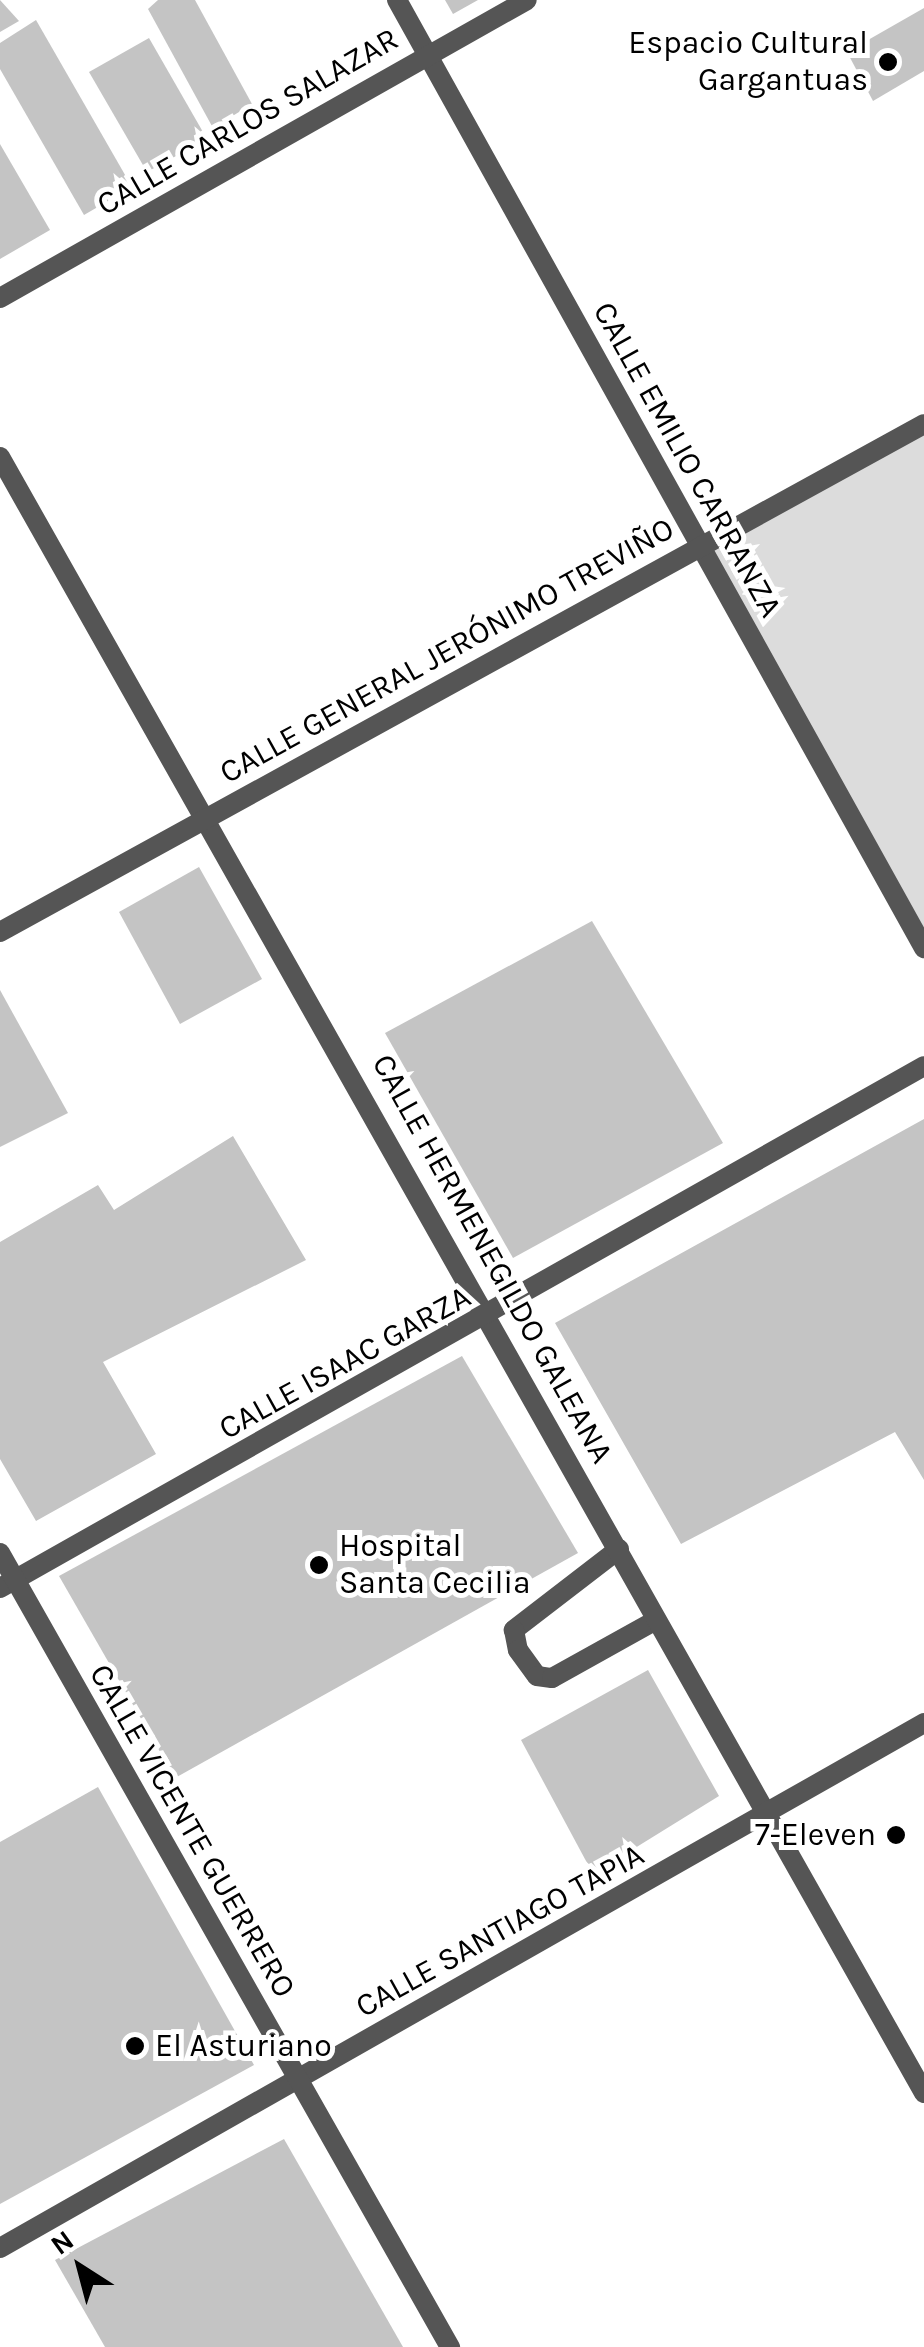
<!DOCTYPE html>
<html>
<head>
<meta charset="utf-8">
<style>
  body { margin:0 }
  #map { position:relative; width:924px; height:2347px; overflow:hidden; background:#fff; font-family:Karla,sans-serif }
  div>[style] { position:absolute }
  [style*='--x'] { left:calc(var(--x)*1px); top:calc(var(--y)*1px); width:calc(var(--w)*1px); rotate:calc(var(--a)*1deg) }
  .green>* { inset:0; background:#dcdcdc }
  .building>* { inset:0; background:#c4c4c4 }
  .service>* { height:20px; margin:-10px; padding:0 10px; transform-origin:10px; border-radius:10px; background:#555 }
  .minor>* { height:20px; margin:-10px; padding:0 10px; transform-origin:10px; border-radius:10px; background:#555 }
  .tertiary>* { height:20px; margin:-10px; padding:0 10px; transform-origin:10px; border-radius:10px; background:#555 }
  .dots>* { width:28px; height:28px; translate:-50% -50%; box-sizing:border-box; border:5px solid #fff; border-radius:50% }
  span { translate:-50% -50%; white-space:nowrap; text-align:center; line-height:1.15; -webkit-text-stroke:10px #fff; paint-order:stroke }
  .poi-label { font-size:32px; color:#000 }
  .right { translate:-100% -50%; text-align:right }
  .left { translate:0 -50%; text-align:left }
  .street-label { font-size:32px; color:#000 }
  .north { position:absolute; left:30px; top:2217px; width:100px; height:100px; -webkit-text-stroke:8px #fff; paint-order:stroke; rotate:324deg; font-size:28px; font-weight:700; line-height:40px; text-align:center; color:#000 }
  .north::after { content:''; display:block; margin:auto; width:35px; height:45px; background:#000; clip-path:polygon(50% 0,100% 100%,50% 72%,0 100%) }
</style>
</head>
<body>
<div id="map">
  <div class="green">
    <i style="clip-path:polygon(924px 424px,924px 948px,700px 546px)"></i>
  </div>
  <div class="building">
    <i style="clip-path:polygon(0 0,19px 21px,0 32px)"></i>
    <i style="clip-path:polygon(158px 0,195px 0,252px 104px,213px 128px,148px 9px)"></i>
    <i style="clip-path:polygon(445px 0,478px 0,453px 14px)"></i>
    <i style="clip-path:polygon(924px 8px,924px 71px,873px 101px,847px 52px)"></i>
    <i style="clip-path:polygon(36px 20px,132px 187px,84px 215px,0 69px,0 43px)"></i>
    <i style="clip-path:polygon(149px 38px,207px 139px,147px 172px,89px 72px)"></i>
    <i style="clip-path:polygon(0 144px,50px 230px,0 259px)"></i>
    <i style="clip-path:polygon(199px 867px,262px 979px,180px 1024px,119px 912px)"></i>
    <i style="clip-path:polygon(592px 921px,723px 1143px,513px 1258px,385px 1033px)"></i>
    <i style="clip-path:polygon(0 990px,68px 1113px,0 1147px)"></i>
    <i style="clip-path:polygon(924px 1119px,924px 1480px,895px 1432px,681px 1544px,555px 1323px)"></i>
    <i style="clip-path:polygon(233px 1136px,306px 1260px,103px 1362px,156px 1454px,36px 1521px,0 1459px,0 1242px,98px 1185px,114px 1210px)"></i>
    <i style="clip-path:polygon(462px 1356px,578px 1553px,175px 1778px,59px 1576px)"></i>
    <i style="clip-path:polygon(648px 1670px,719px 1796px,593px 1874px,521px 1740px)"></i>
    <i style="clip-path:polygon(98px 1787px,254px 2065px,0 2204px,0 1842px)"></i>
    <i style="clip-path:polygon(284px 2139px,403px 2347px,105px 2347px,55px 2260px)"></i>
  </div>
  <div class="service">
    <i style="--x:619;--y:1549;--w:133;--a:142.4"></i>
    <i style="--x:514;--y:1630;--w:20;--a:79"></i>
    <i style="--x:518;--y:1650;--w:32;--a:54"></i>
    <i style="--x:537;--y:1676;--w:15;--a:8"></i>
    <i style="--x:552;--y:1678;--w:119;--a:-29.1"></i>
  </div>
  <div class="minor">
    <i style="--x:397;--y:0;--w:1085;--a:60.93"></i>
    <i style="--x:0;--y:298;--w:605;--a:-29.49"></i>
    <i style="--x:0;--y:457;--w:1879;--a:60.54"></i>
    <i style="--x:0;--y:932;--w:1054;--a:-28.8"></i>
    <i style="--x:0;--y:1588;--w:1061;--a:-29.46"></i>
    <i style="--x:0;--y:2248;--w:1063;--a:-29.6"></i>
  </div>
  <div class="tertiary">
    <i style="--x:0;--y:1553;--w:913;--a:60.46"></i>
  </div>
  <div class="dots">
    <i style="left:888px;top:62px;background:#000"></i>
    <i style="left:319px;top:1565px;background:#000"></i>
    <i style="left:896px;top:1835px;background:#000"></i>
    <i style="left:135px;top:2046px;background:#000"></i>
  </div>
  <div class="poi-label">
    <span class="right" style="left:868px;top:62px">Espacio Cultural<br>Gargantuas</span>
    <span class="left" style="left:339px;top:1565px">Hospital<br>Santa Cecilia</span>
    <span class="right" style="left:876px;top:1835px">7-Eleven</span>
    <span class="left" style="left:155px;top:2046px">El Asturiano</span>
  </div>
  <div class="street-label">
    <span style="left:248px;top:122px;rotate:-30deg">CALLE CARLOS SALAZAR</span>
    <span style="left:687px;top:460px;rotate:61deg">CALLE EMILIO CARRANZA</span>
    <span style="left:447px;top:651px;rotate:-29deg">CALLE GENERAL JERÓNIMO TREVIÑO</span>
    <span style="left:492px;top:1259px;rotate:61deg">CALLE HERMENEGILDO GALEANA</span>
    <span style="left:345px;top:1363px;rotate:-29deg">CALLE ISAAC GARZA</span>
    <span style="left:192px;top:1831px;rotate:60deg">CALLE VICENTE GUERRERO</span>
    <span style="left:500px;top:1931px;rotate:-29deg">CALLE SANTIAGO TAPIA</span>
  </div>
  <div class="north">N</div>
</div>
</body>
</html>
